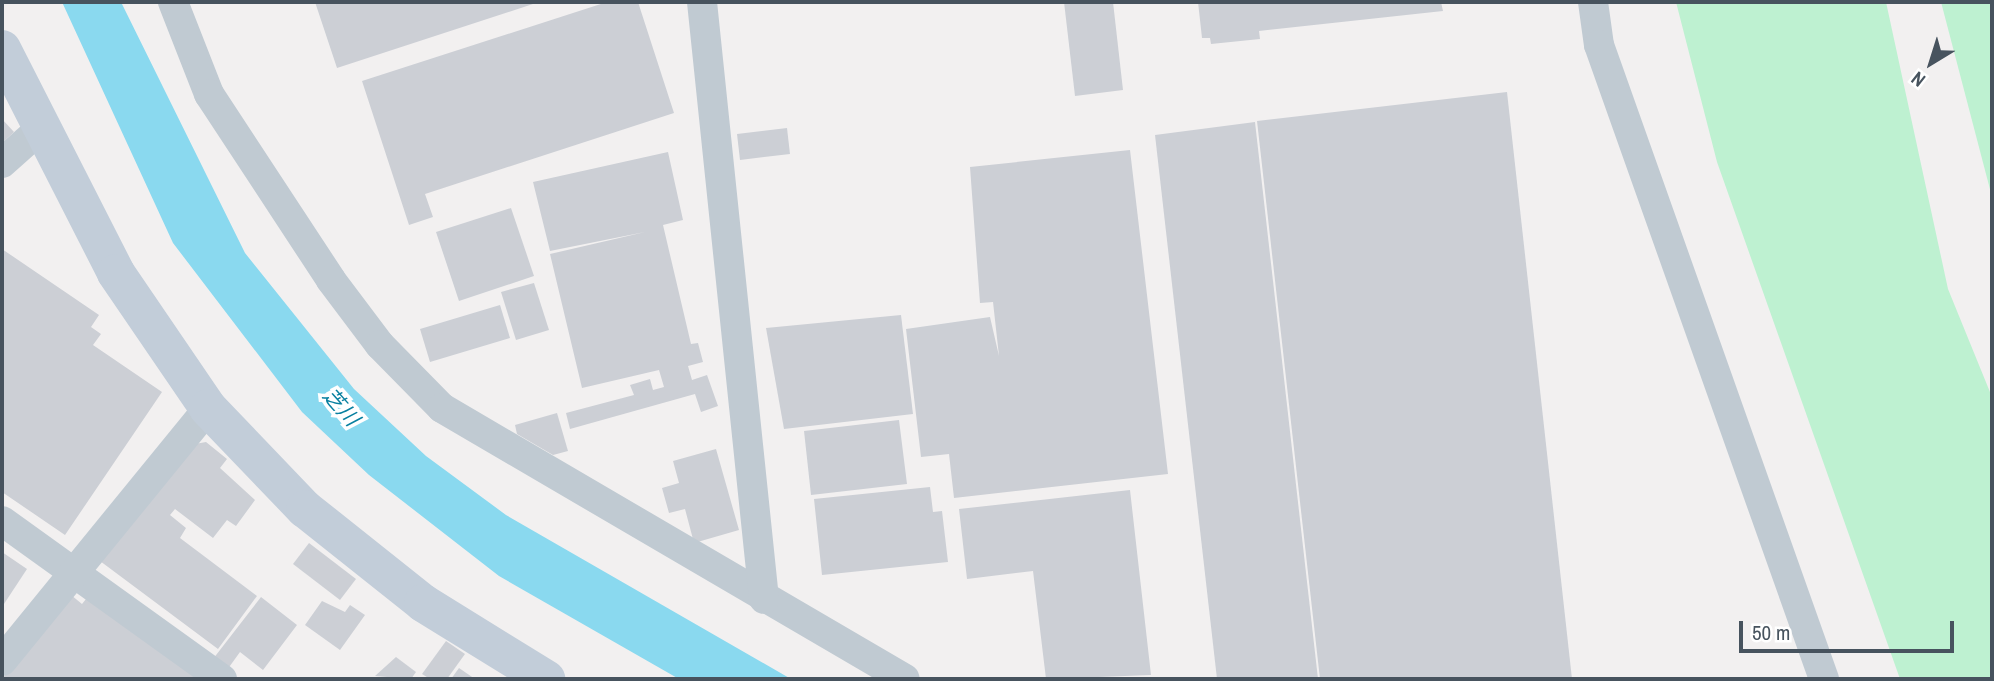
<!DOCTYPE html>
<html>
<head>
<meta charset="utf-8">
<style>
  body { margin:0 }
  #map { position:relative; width:1994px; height:681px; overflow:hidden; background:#f2f0f0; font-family:"Archivo Narrow","Noto Sans JP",sans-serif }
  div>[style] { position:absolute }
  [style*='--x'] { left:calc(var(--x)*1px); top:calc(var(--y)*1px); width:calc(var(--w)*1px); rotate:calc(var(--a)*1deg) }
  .green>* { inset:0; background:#bef1d1 }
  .water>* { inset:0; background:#8ad9ef }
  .building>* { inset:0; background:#cccfd5 }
  .street>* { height:30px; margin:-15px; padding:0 15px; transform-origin:15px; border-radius:15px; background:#c0cad2 }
  .secondary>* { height:38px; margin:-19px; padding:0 19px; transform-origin:19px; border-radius:19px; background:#c2cdd9 }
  span { translate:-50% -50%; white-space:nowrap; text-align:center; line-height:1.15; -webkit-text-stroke:7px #fff; paint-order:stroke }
  .water-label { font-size:21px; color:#0980a0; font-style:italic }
  .frame { position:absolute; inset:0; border:4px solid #47535e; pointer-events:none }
  .north { position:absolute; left:1896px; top:28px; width:70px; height:70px; -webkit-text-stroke:5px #fff; paint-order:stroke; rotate:218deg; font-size:19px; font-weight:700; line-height:28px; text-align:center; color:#47535e }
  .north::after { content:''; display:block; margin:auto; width:24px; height:32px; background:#47535e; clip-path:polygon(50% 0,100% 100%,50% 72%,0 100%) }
  .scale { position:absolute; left:1739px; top:621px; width:215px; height:32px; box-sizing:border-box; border:4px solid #47535e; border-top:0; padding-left:9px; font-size:21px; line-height:24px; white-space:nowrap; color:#47535e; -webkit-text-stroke:5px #fff; paint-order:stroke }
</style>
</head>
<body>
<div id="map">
  <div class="green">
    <i style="clip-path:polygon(1676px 2px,1886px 2px,1948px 289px,1992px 397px,1992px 679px,1900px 679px,1717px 162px)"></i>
    <i style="clip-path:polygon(1941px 2px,1992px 2px,1992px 197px)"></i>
  </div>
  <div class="water">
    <i style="clip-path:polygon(62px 2px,121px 2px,245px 253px,354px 389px,426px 456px,506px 515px,791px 679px,679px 679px,499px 576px,369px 475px,302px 412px,173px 243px)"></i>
  </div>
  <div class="building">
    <i style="clip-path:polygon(315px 2px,539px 2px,337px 68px)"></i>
    <i style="clip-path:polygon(607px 2px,638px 2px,674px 113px,425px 194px,433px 217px,409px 225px,362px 81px)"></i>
    <i style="clip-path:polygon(1064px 2px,1113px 2px,1123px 90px,1075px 96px)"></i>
    <i style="clip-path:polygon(1198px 2px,1441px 2px,1443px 11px,1259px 31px,1260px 39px,1211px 44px,1210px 38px,1202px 38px)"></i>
    <i style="clip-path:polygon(1507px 92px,1572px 679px,1320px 679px,1257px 121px)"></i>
    <i style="clip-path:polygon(2px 119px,14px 132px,2px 143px)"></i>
    <i style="clip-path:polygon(1255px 122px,1318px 679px,1217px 679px,1155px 135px)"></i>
    <i style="clip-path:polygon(787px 128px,790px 154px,740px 160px,737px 134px)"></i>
    <i style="clip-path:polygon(1130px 150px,1168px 474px,954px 498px,949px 454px,921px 457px,906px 329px,990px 317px,999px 356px,993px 302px,980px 303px,970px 167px)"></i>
    <i style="clip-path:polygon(668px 152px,683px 220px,663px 225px,691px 344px,698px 343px,703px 362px,688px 366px,692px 380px,707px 375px,718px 406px,701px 412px,695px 394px,570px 429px,566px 413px,634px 395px,630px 385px,650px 379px,653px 390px,664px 387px,659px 370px,582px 388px,550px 254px,645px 232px,550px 251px,533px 182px)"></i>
    <i style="clip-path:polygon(511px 208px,534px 276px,459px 301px,436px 232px)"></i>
    <i style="clip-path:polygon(2px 249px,99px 315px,91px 327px,101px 334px,93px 345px,162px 392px,65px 535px,2px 492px)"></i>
    <i style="clip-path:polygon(534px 283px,549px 330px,516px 340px,501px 292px)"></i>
    <i style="clip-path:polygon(500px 305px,510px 338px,430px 362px,420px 329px)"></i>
    <i style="clip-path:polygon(901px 315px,913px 414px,784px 429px,766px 328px)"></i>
    <i style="clip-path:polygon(557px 413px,568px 451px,553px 455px,517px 434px,515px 425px)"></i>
    <i style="clip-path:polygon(899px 420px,907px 484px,811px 495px,804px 431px)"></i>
    <i style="clip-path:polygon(206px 442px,227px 459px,220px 468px,255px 500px,236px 526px,227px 520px,213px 538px,175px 509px,170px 515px,186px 528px,180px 538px,257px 596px,218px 649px,100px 561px,195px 444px)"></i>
    <i style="clip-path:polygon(716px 449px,739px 530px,694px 543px,685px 509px,669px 513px,662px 488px,679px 483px,673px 461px)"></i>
    <i style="clip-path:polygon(930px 487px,933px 512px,942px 511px,948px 562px,822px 575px,814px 499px)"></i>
    <i style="clip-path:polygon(1130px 490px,1151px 675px,1046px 679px,1033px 571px,967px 579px,959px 509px)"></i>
    <i style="clip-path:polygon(309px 543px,356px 579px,340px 600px,293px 564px)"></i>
    <i style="clip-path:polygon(2px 552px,27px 569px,2px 607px)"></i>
    <i style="clip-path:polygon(90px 594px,192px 670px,197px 679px,2px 679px,71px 595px,82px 604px)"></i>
    <i style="clip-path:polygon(261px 597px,297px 625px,263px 670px,240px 652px,227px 670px,213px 659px)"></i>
    <i style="clip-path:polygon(322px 601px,345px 612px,350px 605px,365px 615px,340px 650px,305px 625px)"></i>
    <i style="clip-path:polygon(446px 641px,465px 654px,447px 679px,430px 679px,422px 674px)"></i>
    <i style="clip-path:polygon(396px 657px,416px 672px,411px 679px,375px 676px)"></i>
    <i style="clip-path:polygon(459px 668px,475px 679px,451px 679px)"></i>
  </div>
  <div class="street">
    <i style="--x:173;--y:2;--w:99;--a:68.6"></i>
    <i style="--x:209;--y:94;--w:222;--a:56.7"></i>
    <i style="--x:331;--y:280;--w:81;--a:53"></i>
    <i style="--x:380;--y:345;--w:88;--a:45.5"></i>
    <i style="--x:442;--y:408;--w:536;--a:30.34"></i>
    <i style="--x:702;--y:2;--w:600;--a:84.07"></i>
    <i style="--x:1593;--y:2;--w:43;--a:82.1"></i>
    <i style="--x:1599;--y:45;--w:673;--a:70.46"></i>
    <i style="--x:2;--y:163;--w:50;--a:-41.7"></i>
    <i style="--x:2;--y:521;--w:271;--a:35.7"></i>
    <i style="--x:2;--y:661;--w:326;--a:-50.8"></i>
  </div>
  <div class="secondary">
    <i style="--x:2;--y:49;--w:251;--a:63"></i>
    <i style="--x:116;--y:273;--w:163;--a:55.7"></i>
    <i style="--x:208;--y:408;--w:140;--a:46.2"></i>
    <i style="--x:305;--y:509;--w:151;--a:38.5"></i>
    <i style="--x:423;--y:603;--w:145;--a:31.7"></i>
  </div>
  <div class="water-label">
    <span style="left:341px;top:407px;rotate:48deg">芝川</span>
  </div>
  <div class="frame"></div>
  <div class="north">N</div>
  <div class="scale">50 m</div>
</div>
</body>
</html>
